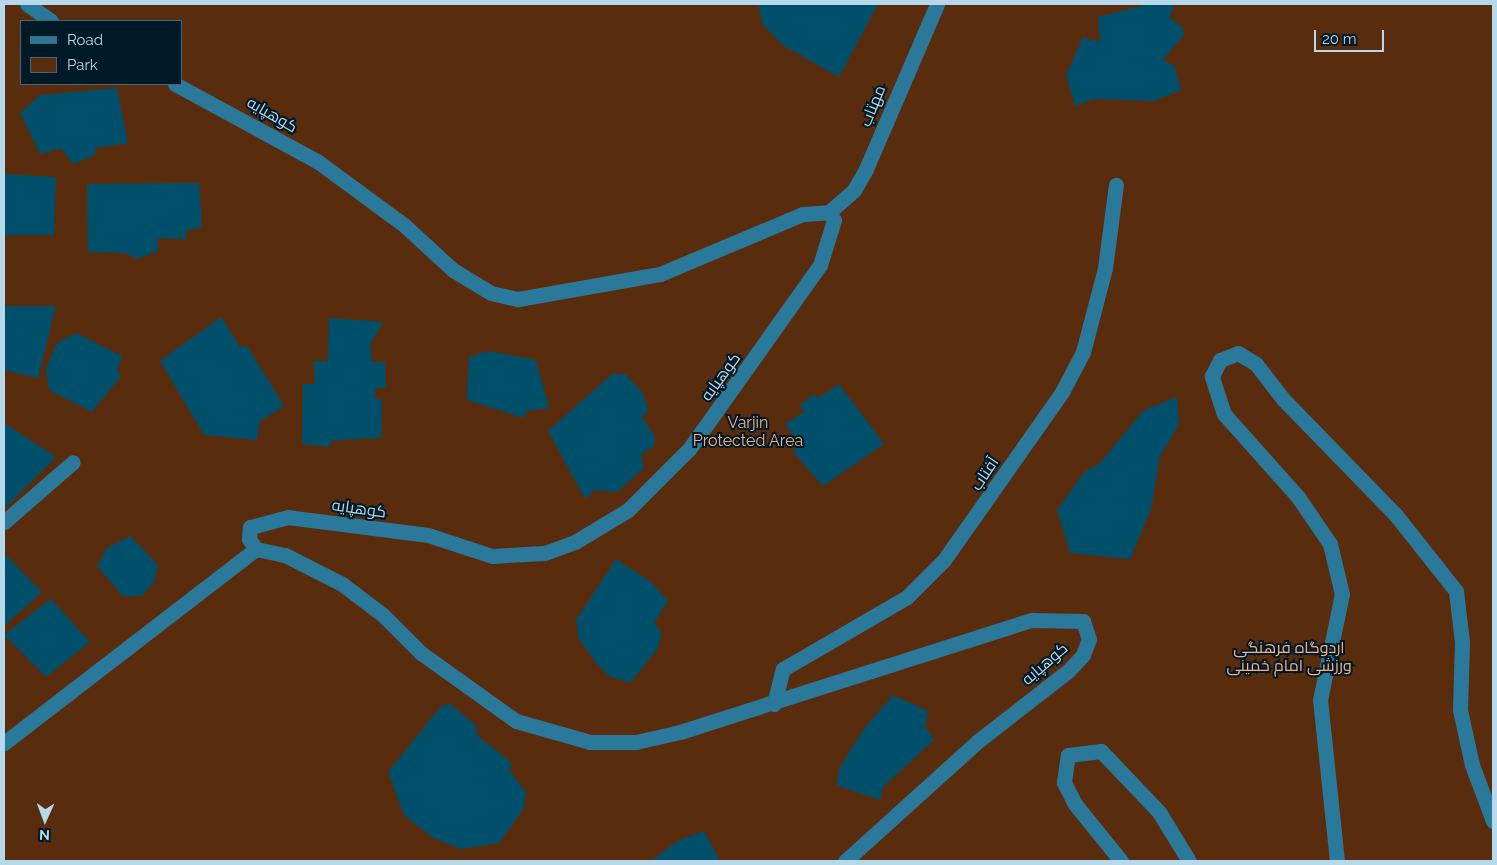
<!DOCTYPE html>
<html>
<head>
<meta charset="utf-8">
<style>
  body { margin:0 }
  #map { position:relative; width:1497px; height:865px; overflow:hidden; background:#073243; font-family:Raleway,Cairo,sans-serif }
  div>[style] { position:absolute }
  [style*='--x'] { left:calc(var(--x)*1px); top:calc(var(--y)*1px); width:calc(var(--w)*1px); rotate:calc(var(--a)*1deg) }
  .green>* { inset:0; background:#5a2c0e }
  .building>* { inset:0; background:#004f6a }
  .minor>* { height:15px; margin:-7.5px; padding:0 7.5px; transform-origin:7.5px; border-radius:7.5px; background:#2b799a }
  span { translate:-50% -50%; white-space:nowrap; text-align:center; line-height:1.15; -webkit-text-stroke:4px #001926; paint-order:stroke }
  .street-label { font-size:16px; color:#b5d9eb }
  .park-label { font-size:16px; color:#f5af88 }
  .frame { position:absolute; inset:0; border:5px solid #b5d9eb; pointer-events:none }
  .legend { position:absolute; left:20px; top:20px; width:162px; height:65px; box-sizing:border-box; background:#001926; border:1px solid #486675; margin:0; padding:6px 9px; list-style:none; font-size:15px; color:#b5d9eb }
  .legend li { display:flex; align-items:center; gap:10px; height:25px }
  .legend b { width:25px; border:1px solid #486675 }
  .north { position:absolute; left:20px; top:795px; width:50px; height:50px; -webkit-text-stroke:4px #001926; paint-order:stroke; rotate:182deg; font-size:14px; font-weight:700; line-height:20px; text-align:center; color:#b5d9eb }
  .north::after { content:''; display:block; margin:auto; width:18px; height:22px; background:#b5d9eb; clip-path:polygon(50% 0,100% 100%,50% 72%,0 100%) }
  .scale { position:absolute; left:1314px; top:30px; width:70px; height:22px; box-sizing:border-box; border:2px solid #b5d9eb; border-top:0; padding-left:6px; font-size:15px; line-height:18px; white-space:nowrap; color:#b5d9eb; -webkit-text-stroke:4px #001926; paint-order:stroke }
</style>
</head>
<body>
<div id="map">
  <div class="green">
    <i style="clip-path:polygon(evenodd,4px 4px,1493px 4px,1493px 861px,4px 861px,4px 4px,21px 21px,181px 21px,181px 84px,21px 84px,21px 21px)"></i>
  </div>
  <div class="building">
    <i style="clip-path:polygon(758px 4px,878px 4px,839px 77px,784px 46px,763px 25px)"></i>
    <i style="clip-path:polygon(1149px 4px,1175px 4px,1169px 17px,1182px 27px,1184px 35px,1163px 59px,1175px 67px,1181px 90px,1154px 101px,1095px 99px,1075px 106px,1066px 75px,1083px 37px,1100px 42px,1098px 17px)"></i>
    <i style="clip-path:polygon(117px 88px,128px 143px,95px 148px,95px 155px,73px 164px,61px 148px,40px 154px,20px 113px,40px 95px)"></i>
    <i style="clip-path:polygon(4px 174px,56px 177px,54px 235px,4px 235px)"></i>
    <i style="clip-path:polygon(199px 183px,202px 227px,186px 231px,186px 239px,157px 238px,158px 251px,137px 259px,125px 253px,88px 252px,87px 184px)"></i>
    <i style="clip-path:polygon(4px 306px,56px 306px,38px 378px,4px 370px)"></i>
    <i style="clip-path:polygon(221px 317px,240px 347px,247px 346px,284px 406px,260px 421px,257px 440px,204px 435px,160px 361px)"></i>
    <i style="clip-path:polygon(329px 318px,383px 322px,370px 345px,372px 362px,385px 362px,386px 388px,375px 388px,375px 398px,382px 400px,381px 438px,333px 440px,329px 447px,302px 444px,303px 384px,315px 384px,314px 361px,328px 361px)"></i>
    <i style="clip-path:polygon(76px 333px,122px 356px,117px 371px,121px 376px,92px 412px,49px 390px,46px 369px,57px 343px)"></i>
    <i style="clip-path:polygon(489px 351px,536px 360px,549px 408px,527px 411px,524px 418px,467px 400px,469px 357px)"></i>
    <i style="clip-path:polygon(612px 374px,626px 374px,644px 395px,648px 411px,642px 417px,655px 437px,654px 445px,641px 455px,644px 468px,617px 492px,595px 490px,585px 499px,548px 431px)"></i>
    <i style="clip-path:polygon(839px 384px,884px 444px,823px 486px,793px 452px,798px 444px,785px 424px,804px 412px,800px 405px,814px 394px,818px 398px)"></i>
    <i style="clip-path:polygon(1177px 397px,1179px 424px,1160px 457px,1151px 509px,1130px 559px,1070px 553px,1057px 510px,1085px 471px,1099px 464px,1144px 410px)"></i>
    <i style="clip-path:polygon(4px 423px,56px 457px,4px 509px)"></i>
    <i style="clip-path:polygon(130px 536px,158px 565px,154px 582px,142px 596px,123px 596px,97px 566px,107px 548px)"></i>
    <i style="clip-path:polygon(4px 553px,42px 592px,4px 626px)"></i>
    <i style="clip-path:polygon(616px 559px,652px 583px,668px 601px,654px 623px,662px 633px,657px 650px,630px 683px,609px 676px,596px 663px,578px 637px,576px 620px)"></i>
    <i style="clip-path:polygon(51px 599px,90px 642px,46px 677px,4px 635px)"></i>
    <i style="clip-path:polygon(893px 695px,928px 711px,925px 726px,934px 740px,883px 787px,880px 800px,836px 785px,840px 767px,863px 730px)"></i>
    <i style="clip-path:polygon(442px 705px,452px 705px,475px 725px,478px 736px,512px 763px,509px 770px,526px 792px,524px 808px,499px 843px,461px 849px,433px 838px,404px 815px,388px 772px)"></i>
    <i style="clip-path:polygon(704px 831px,720px 861px,651px 861px,679px 840px)"></i>
  </div>
  <div class="minor">
    <i style="--x:27;--y:4;--w:29;--a:35"></i>
    <i style="--x:175;--y:84;--w:162;--a:28.5"></i>
    <i style="--x:317;--y:161;--w:108;--a:36.3"></i>
    <i style="--x:404;--y:225;--w:67;--a:42.6"></i>
    <i style="--x:453;--y:270;--w:44;--a:31.2"></i>
    <i style="--x:491;--y:293;--w:28;--a:13"></i>
    <i style="--x:518;--y:299;--w:144;--a:-10"></i>
    <i style="--x:660;--y:274;--w:155;--a:-22.8"></i>
    <i style="--x:803;--y:214;--w:26;--a:-4"></i>
    <i style="--x:829;--y:212;--w:9;--a:58"></i>
    <i style="--x:834;--y:220;--w:47;--a:107.3"></i>
    <i style="--x:820;--y:265;--w:226;--a:125.4"></i>
    <i style="--x:689;--y:449;--w:86;--a:135"></i>
    <i style="--x:628;--y:510;--w:62;--a:148.9"></i>
    <i style="--x:575;--y:542;--w:33;--a:160"></i>
    <i style="--x:544;--y:553;--w:52;--a:176.7"></i>
    <i style="--x:492;--y:556;--w:67;--a:-161.8"></i>
    <i style="--x:428;--y:535;--w:141;--a:-172.7"></i>
    <i style="--x:288;--y:517;--w:39;--a:165"></i>
    <i style="--x:250;--y:527;--w:12;--a:95"></i>
    <i style="--x:249;--y:539;--w:12;--a:55"></i>
    <i style="--x:256;--y:549;--w:30;--a:12"></i>
    <i style="--x:285;--y:555;--w:64;--a:27"></i>
    <i style="--x:342;--y:584;--w:51;--a:37.1"></i>
    <i style="--x:383;--y:615;--w:54;--a:45"></i>
    <i style="--x:421;--y:653;--w:117;--a:35.6"></i>
    <i style="--x:516;--y:721;--w:77;--a:15.8"></i>
    <i style="--x:590;--y:742;--w:46;--a:0"></i>
    <i style="--x:636;--y:742;--w:45;--a:-12.8"></i>
    <i style="--x:680;--y:732;--w:369;--a:-17.7"></i>
    <i style="--x:1032;--y:620;--w:51;--a:1.1"></i>
    <i style="--x:1083;--y:621;--w:19;--a:72"></i>
    <i style="--x:1089;--y:639;--w:17;--a:111"></i>
    <i style="--x:1083;--y:655;--w:22;--a:133"></i>
    <i style="--x:1068;--y:671;--w:114;--a:142.1"></i>
    <i style="--x:978;--y:741;--w:179;--a:137.9"></i>
    <i style="--x:829;--y:212;--w:33;--a:-41"></i>
    <i style="--x:854;--y:190;--w:24;--a:-60"></i>
    <i style="--x:866;--y:169;--w:180;--a:-66.7"></i>
    <i style="--x:4;--y:522;--w:91;--a:-41"></i>
    <i style="--x:774;--y:704;--w:36;--a:-76"></i>
    <i style="--x:783;--y:669;--w:143;--a:-30.1"></i>
    <i style="--x:907;--y:597;--w:52;--a:-45"></i>
    <i style="--x:944;--y:560;--w:205;--a:-54.9"></i>
    <i style="--x:1062;--y:392;--w:45;--a:-62.3"></i>
    <i style="--x:1083;--y:352;--w:87;--a:-75.3"></i>
    <i style="--x:1105;--y:268;--w:84;--a:-82.5"></i>
    <i style="--x:4;--y:743;--w:318;--a:-37.6"></i>
    <i style="--x:1121;--y:861;--w:73;--a:-128.9"></i>
    <i style="--x:1075;--y:804;--w:25;--a:-117"></i>
    <i style="--x:1064;--y:782;--w:27;--a:-82"></i>
    <i style="--x:1068;--y:755;--w:33;--a:-7"></i>
    <i style="--x:1101;--y:751;--w:84;--a:46.4"></i>
    <i style="--x:1159;--y:812;--w:57;--a:58.5"></i>
    <i style="--x:1337;--y:861;--w:162;--a:-96"></i>
    <i style="--x:1320;--y:700;--w:108;--a:-78.3"></i>
    <i style="--x:1342;--y:594;--w:51;--a:-103.5"></i>
    <i style="--x:1330;--y:544;--w:57;--a:-124.2"></i>
    <i style="--x:1298;--y:497;--w:111;--a:-131.7"></i>
    <i style="--x:1224;--y:414;--w:40;--a:-108"></i>
    <i style="--x:1212;--y:376;--w:18;--a:-63"></i>
    <i style="--x:1220;--y:360;--w:19;--a:-21"></i>
    <i style="--x:1238;--y:353;--w:21;--a:31"></i>
    <i style="--x:1256;--y:364;--w:44;--a:52.4"></i>
    <i style="--x:1283;--y:399;--w:161;--a:45.8"></i>
    <i style="--x:1395;--y:514;--w:98;--a:51.6"></i>
    <i style="--x:1456;--y:591;--w:51;--a:83.3"></i>
    <i style="--x:1462;--y:642;--w:68;--a:91.7"></i>
    <i style="--x:1460;--y:710;--w:56;--a:77.7"></i>
    <i style="--x:1472;--y:765;--w:60;--a:69.4"></i>
  </div>
  <div class="street-label">
    <span style="left:873px;top:106px;rotate:-68deg">مهتاب</span>
    <span style="left:272px;top:115px;rotate:30deg">کوهپایه</span>
    <span style="left:721px;top:377px;rotate:-54deg">کوهپایه</span>
    <span style="left:985px;top:474px;rotate:-56deg">آفتاب</span>
    <span style="left:359px;top:509px;rotate:8deg">کوهپایه</span>
    <span style="left:1045px;top:664px;rotate:-41deg">کوهپایه</span>
  </div>
  <div class="park-label">
    <span style="left:748px;top:432px">Varjin<br>Protected Area</span>
    <span style="left:1289px;top:657px">اردوگاه فرهنگی<br>ورزشی امام خمینی</span>
  </div>
  <div class="frame"></div>
  <ul class="legend">
  <li><b style="height:6px;background:#2b799a"></b>Road</li>
  <li><b style="height:14px;background:#5a2c0e"></b>Park</li>
  </ul>
  <div class="north">N</div>
  <div class="scale">20 m</div>
</div>
</body>
</html>
